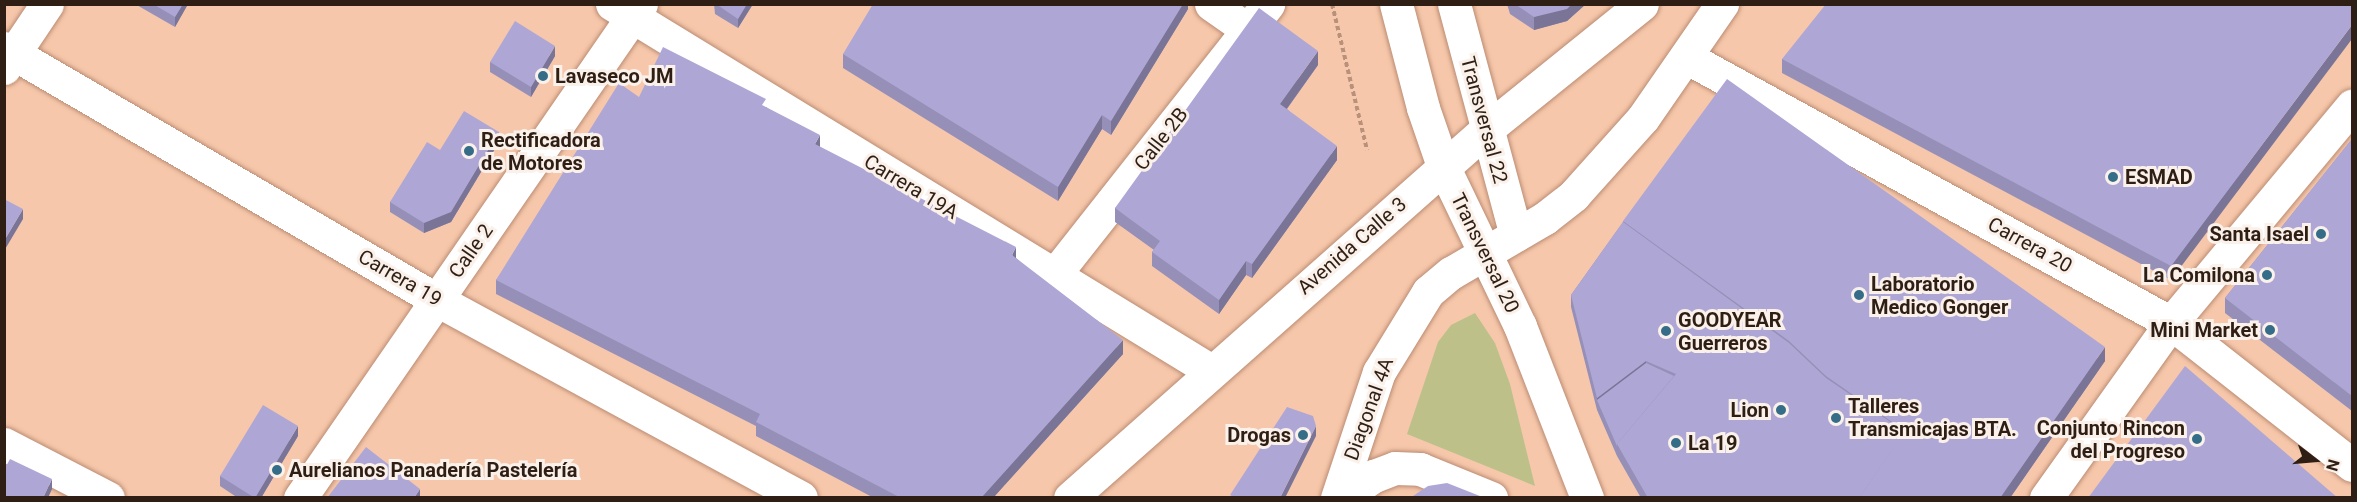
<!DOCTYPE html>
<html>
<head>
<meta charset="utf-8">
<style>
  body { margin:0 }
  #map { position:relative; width:2357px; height:502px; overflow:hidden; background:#f7c7ab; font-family:Roboto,sans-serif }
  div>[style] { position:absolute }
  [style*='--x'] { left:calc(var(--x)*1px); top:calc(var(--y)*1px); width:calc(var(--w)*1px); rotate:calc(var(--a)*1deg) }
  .green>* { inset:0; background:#bdc189 }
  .path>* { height:4px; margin-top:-2px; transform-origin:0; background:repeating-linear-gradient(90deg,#b7917a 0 4.5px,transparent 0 7.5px) }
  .roads { filter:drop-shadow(0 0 2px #ba8c72) drop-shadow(0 0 2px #ba8c72) }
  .street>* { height:33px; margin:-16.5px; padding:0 16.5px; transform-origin:16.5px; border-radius:16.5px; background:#fff }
  .secondary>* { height:33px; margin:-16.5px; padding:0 16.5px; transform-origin:16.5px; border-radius:16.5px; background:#fff }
  .wall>* { inset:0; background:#9690b8 }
  .shaded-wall>* { inset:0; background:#7a7596 }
  .building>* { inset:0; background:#aea7d6 }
  .dots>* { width:16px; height:16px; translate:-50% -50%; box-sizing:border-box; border:3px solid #fbf1eb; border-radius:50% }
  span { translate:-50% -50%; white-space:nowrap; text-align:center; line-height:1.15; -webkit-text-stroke:6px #fbf1eb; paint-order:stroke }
  .poi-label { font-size:20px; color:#2f1e13; font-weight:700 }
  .left { translate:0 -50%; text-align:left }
  .right { translate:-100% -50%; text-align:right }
  .street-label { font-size:20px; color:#2f1e13 }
  .frame { position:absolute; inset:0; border:6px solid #2f1e13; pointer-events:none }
  .north { position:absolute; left:2285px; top:430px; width:60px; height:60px; -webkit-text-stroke:4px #fbf1eb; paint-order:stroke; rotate:106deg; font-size:16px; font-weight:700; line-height:24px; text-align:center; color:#2f1e13 }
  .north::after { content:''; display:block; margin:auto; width:21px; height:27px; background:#2f1e13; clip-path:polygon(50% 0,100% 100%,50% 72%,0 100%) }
</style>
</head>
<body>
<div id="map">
  <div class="green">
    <i style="clip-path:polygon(1475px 313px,1495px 343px,1510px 384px,1535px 486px,1407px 434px,1438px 342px,1451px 325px)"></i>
  </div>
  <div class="path">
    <i style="--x:1332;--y:4;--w:150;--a:76.5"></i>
  </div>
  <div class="roads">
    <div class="street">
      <i style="--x:612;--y:4;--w:701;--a:31.47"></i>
      <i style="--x:1211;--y:4;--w:45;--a:35.1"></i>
      <i style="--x:4;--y:48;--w:501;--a:30.2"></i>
      <i style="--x:437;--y:300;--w:414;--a:28.5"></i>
      <i style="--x:1686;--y:57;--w:553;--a:28.74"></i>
      <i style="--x:2171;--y:323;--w:230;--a:38.1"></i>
      <i style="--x:4;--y:68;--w:77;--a:-56.1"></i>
      <i style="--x:1055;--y:274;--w:344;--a:-51.7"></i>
      <i style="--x:4;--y:444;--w:117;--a:27.4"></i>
      <i style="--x:2046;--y:498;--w:215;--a:-54.5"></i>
      <i style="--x:2171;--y:323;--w:283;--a:-50.2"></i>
    </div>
    <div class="secondary">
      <i style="--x:1396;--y:4;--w:107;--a:75.4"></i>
      <i style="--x:1423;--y:108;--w:61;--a:71"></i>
      <i style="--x:1443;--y:166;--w:178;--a:64.3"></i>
      <i style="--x:1520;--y:326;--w:185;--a:68.7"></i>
      <i style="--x:1454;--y:4;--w:239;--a:75"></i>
      <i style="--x:300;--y:498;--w:600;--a:-55.38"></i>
      <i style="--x:1070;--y:498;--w:557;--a:-41.51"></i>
      <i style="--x:1487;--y:129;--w:199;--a:-38.9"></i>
      <i style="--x:1337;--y:498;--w:133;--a:-71.6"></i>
      <i style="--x:1379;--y:372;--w:94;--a:-58.5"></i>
      <i style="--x:1428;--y:292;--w:30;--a:-40"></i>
      <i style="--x:1451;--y:273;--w:109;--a:-30.3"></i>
      <i style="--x:1545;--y:218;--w:37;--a:-38"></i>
      <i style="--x:1574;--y:195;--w:103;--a:-48.1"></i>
      <i style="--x:1643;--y:118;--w:139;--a:-55.3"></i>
      <i style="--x:1342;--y:498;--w:39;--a:-35"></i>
      <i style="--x:1374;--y:476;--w:22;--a:-21"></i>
      <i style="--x:1395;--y:468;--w:25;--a:2"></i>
      <i style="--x:1420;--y:469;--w:77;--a:22.2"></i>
    </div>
  </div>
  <div class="wall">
    <i style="clip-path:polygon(135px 4px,188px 4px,175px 27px)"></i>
    <i style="clip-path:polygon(714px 4px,753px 4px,738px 28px,715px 14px)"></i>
    <i style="clip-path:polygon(1188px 4px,1188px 9px,1111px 135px,1102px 129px,1058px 201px,843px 68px,843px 54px)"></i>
    <i style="clip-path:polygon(1507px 4px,1586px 4px,1567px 21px,1534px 30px,1510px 14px)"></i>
    <i style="clip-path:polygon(2352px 4px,2171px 280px,1782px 73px,1782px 59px)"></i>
    <i style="clip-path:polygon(555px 56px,531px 97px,490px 72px,490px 62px)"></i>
    <i style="clip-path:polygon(1318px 65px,1287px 109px,1337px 160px,1252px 278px,1246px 275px,1219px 314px,1152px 266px,1152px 252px,1154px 250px,1115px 222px,1115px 208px)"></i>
    <i style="clip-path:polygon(639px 97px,766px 107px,820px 147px,1016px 258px,1123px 354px,993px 498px,874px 498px,756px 436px,756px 426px,496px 294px,496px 280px)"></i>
    <i style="clip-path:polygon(2352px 139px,2352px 411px,2225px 313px,2225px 298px)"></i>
    <i style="clip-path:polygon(499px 142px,451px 222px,424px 233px,390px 212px,390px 202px,440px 150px)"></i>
    <i style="clip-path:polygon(1623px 221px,2105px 361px,2010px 498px,1641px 498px,1617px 456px,1597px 410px,1571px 307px,1571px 295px,1623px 222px)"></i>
    <i style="clip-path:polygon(298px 436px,261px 498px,238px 498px,220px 486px,220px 476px)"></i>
  </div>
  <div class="shaded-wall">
    <i style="clip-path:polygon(183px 4px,188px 4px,175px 27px,175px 17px)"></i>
    <i style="clip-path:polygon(747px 4px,753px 4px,738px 28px,738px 19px)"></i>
    <i style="clip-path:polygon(1183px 4px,1188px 4px,1188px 9px,1111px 135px,1111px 121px)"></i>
    <i style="clip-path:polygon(1572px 4px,1586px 4px,1567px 21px,1534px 30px,1534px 17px)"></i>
    <i style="clip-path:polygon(2352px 25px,2352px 39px,2171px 280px,2171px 266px)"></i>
    <i style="clip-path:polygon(555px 46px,555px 56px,531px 97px,531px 87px)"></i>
    <i style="clip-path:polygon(1318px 51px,1318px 65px,1280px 118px,1280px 104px)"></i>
    <i style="clip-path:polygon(1102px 115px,1102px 129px,1058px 201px,1058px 187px)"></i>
    <i style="clip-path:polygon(499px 132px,499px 142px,451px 222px,424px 233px,424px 223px)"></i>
    <i style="clip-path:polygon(820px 135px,820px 149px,815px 144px)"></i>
    <i style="clip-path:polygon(1337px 146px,1337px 160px,1252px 278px,1252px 264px)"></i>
    <i style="clip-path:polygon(23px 209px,23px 219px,4px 251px,4px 241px)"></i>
    <i style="clip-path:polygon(1016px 247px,1016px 261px,1012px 255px)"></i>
    <i style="clip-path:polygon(1246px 261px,1246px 275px,1219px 314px,1219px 300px)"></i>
    <i style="clip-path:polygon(1123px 340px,1123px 354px,993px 498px,981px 498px)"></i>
    <i style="clip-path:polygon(2105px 347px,2105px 361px,2010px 498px,2000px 498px)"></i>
    <i style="clip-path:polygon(1646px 361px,1646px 373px,1597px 400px,1597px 398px)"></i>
    <i style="clip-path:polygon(298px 426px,298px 436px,261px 498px,255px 498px)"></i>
    <i style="clip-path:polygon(1316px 426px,1316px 436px,1285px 498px,1280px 498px)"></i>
    <i style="clip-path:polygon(52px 479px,52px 489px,48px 498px,43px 498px)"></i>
    <i style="clip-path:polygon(420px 489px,420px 498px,414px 498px)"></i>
  </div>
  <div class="building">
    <i style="clip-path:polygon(153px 4px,183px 4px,175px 17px)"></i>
    <i style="clip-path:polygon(716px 4px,747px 4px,738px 19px)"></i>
    <i style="clip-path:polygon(873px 4px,1183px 4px,1111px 121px,1102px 115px,1058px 187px,843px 54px)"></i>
    <i style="clip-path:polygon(1515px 4px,1572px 4px,1567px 9px,1534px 17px)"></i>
    <i style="clip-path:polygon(1826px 4px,2352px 4px,2352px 25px,2171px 266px,1782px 59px)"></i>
    <i style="clip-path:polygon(1259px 8px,1318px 51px,1280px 104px,1337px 146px,1252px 264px,1246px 261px,1219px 300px,1152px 252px,1160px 241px,1115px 208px)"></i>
    <i style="clip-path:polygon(515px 21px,555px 46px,531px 87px,490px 62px)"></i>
    <i style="clip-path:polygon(663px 47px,766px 99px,762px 105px,820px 135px,815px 144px,1016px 247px,1012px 255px,1123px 340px,981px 498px,901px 498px,756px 422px,760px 414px,496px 280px,619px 83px,639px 97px)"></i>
    <i style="clip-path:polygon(1727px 79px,2105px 347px,2000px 498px,1859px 498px,1905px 431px,1826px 376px,1789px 341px,1623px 221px)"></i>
    <i style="clip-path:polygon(464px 111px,499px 132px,451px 212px,424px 223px,390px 202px,427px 142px,440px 150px)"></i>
    <i style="clip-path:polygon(2352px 139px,2352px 396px,2225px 298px)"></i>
    <i style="clip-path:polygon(4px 199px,23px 209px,4px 241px)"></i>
    <i style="clip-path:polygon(1623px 222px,1789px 343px,1826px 378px,1905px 432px,1859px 498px,1648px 498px,1617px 444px,1676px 374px,1646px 361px,1597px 398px,1571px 295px)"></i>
    <i style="clip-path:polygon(1646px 363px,1674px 376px,1617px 444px,1617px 446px,1597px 400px)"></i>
    <i style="clip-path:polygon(2185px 366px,2338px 498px,2088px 498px)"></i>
    <i style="clip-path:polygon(263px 405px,298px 426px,255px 498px,220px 476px)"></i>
    <i style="clip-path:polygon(1287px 407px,1313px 416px,1316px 426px,1280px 498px,1235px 498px,1230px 495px)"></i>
    <i style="clip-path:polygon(366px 447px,420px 489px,414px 498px,327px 498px)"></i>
    <i style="clip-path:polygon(10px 459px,52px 479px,43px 498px,4px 498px,4px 470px)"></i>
    <i style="clip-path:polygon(1447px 483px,1485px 498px,1410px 498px,1428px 486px)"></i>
  </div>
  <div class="dots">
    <i style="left:543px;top:76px;background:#356c87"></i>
    <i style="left:469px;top:151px;background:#356c87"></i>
    <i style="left:2113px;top:177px;background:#356c87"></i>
    <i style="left:2321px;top:234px;background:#356c87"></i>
    <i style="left:2267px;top:275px;background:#356c87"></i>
    <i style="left:1859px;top:295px;background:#356c87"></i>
    <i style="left:2270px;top:330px;background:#356c87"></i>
    <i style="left:1666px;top:331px;background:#356c87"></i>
    <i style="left:1781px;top:410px;background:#356c87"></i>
    <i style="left:1836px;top:418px;background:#356c87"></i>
    <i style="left:1303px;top:435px;background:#356c87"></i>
    <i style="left:2197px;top:439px;background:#356c87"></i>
    <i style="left:1676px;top:443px;background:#356c87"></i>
    <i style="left:277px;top:470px;background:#356c87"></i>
  </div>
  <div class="poi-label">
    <span class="left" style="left:555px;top:76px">Lavaseco JM</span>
    <span class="left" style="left:481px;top:152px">Rectificadora<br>de Motores</span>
    <span class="left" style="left:2125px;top:177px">ESMAD</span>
    <span class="right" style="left:2309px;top:234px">Santa Isael</span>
    <span class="right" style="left:2255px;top:275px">La Comilona</span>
    <span class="left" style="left:1871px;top:296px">Laboratorio<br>Medico Gonger</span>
    <span class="left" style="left:1678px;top:332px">GOODYEAR<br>Guerreros</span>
    <span class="right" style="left:2258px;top:330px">Mini Market</span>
    <span class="left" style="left:1848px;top:418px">Talleres<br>Transmicajas BTA.</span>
    <span class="right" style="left:1769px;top:410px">Lion</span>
    <span class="right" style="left:2185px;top:440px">Conjunto Rincon<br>del Progreso</span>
    <span class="right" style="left:1291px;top:435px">Drogas</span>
    <span class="left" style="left:1688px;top:443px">La 19</span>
    <span class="left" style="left:289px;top:470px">Aurelianos Panadería Pastelería</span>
  </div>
  <div class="street-label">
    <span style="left:1484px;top:120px;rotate:75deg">Transversal 22</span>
    <span style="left:1161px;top:139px;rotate:-52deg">Calle 2B</span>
    <span style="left:911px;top:187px;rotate:31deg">Carrera 19A</span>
    <span style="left:2030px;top:245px;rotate:29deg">Carrera 20</span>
    <span style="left:1352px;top:246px;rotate:-41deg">Avenida Calle 3</span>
    <span style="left:471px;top:251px;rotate:-55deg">Calle 2</span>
    <span style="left:1485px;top:253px;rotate:64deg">Transversal 20</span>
    <span style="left:400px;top:278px;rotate:30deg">Carrera 19</span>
    <span style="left:1369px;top:409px;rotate:-70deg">Diagonal 4A</span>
  </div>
  <div class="frame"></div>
  <div class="north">N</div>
</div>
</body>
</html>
